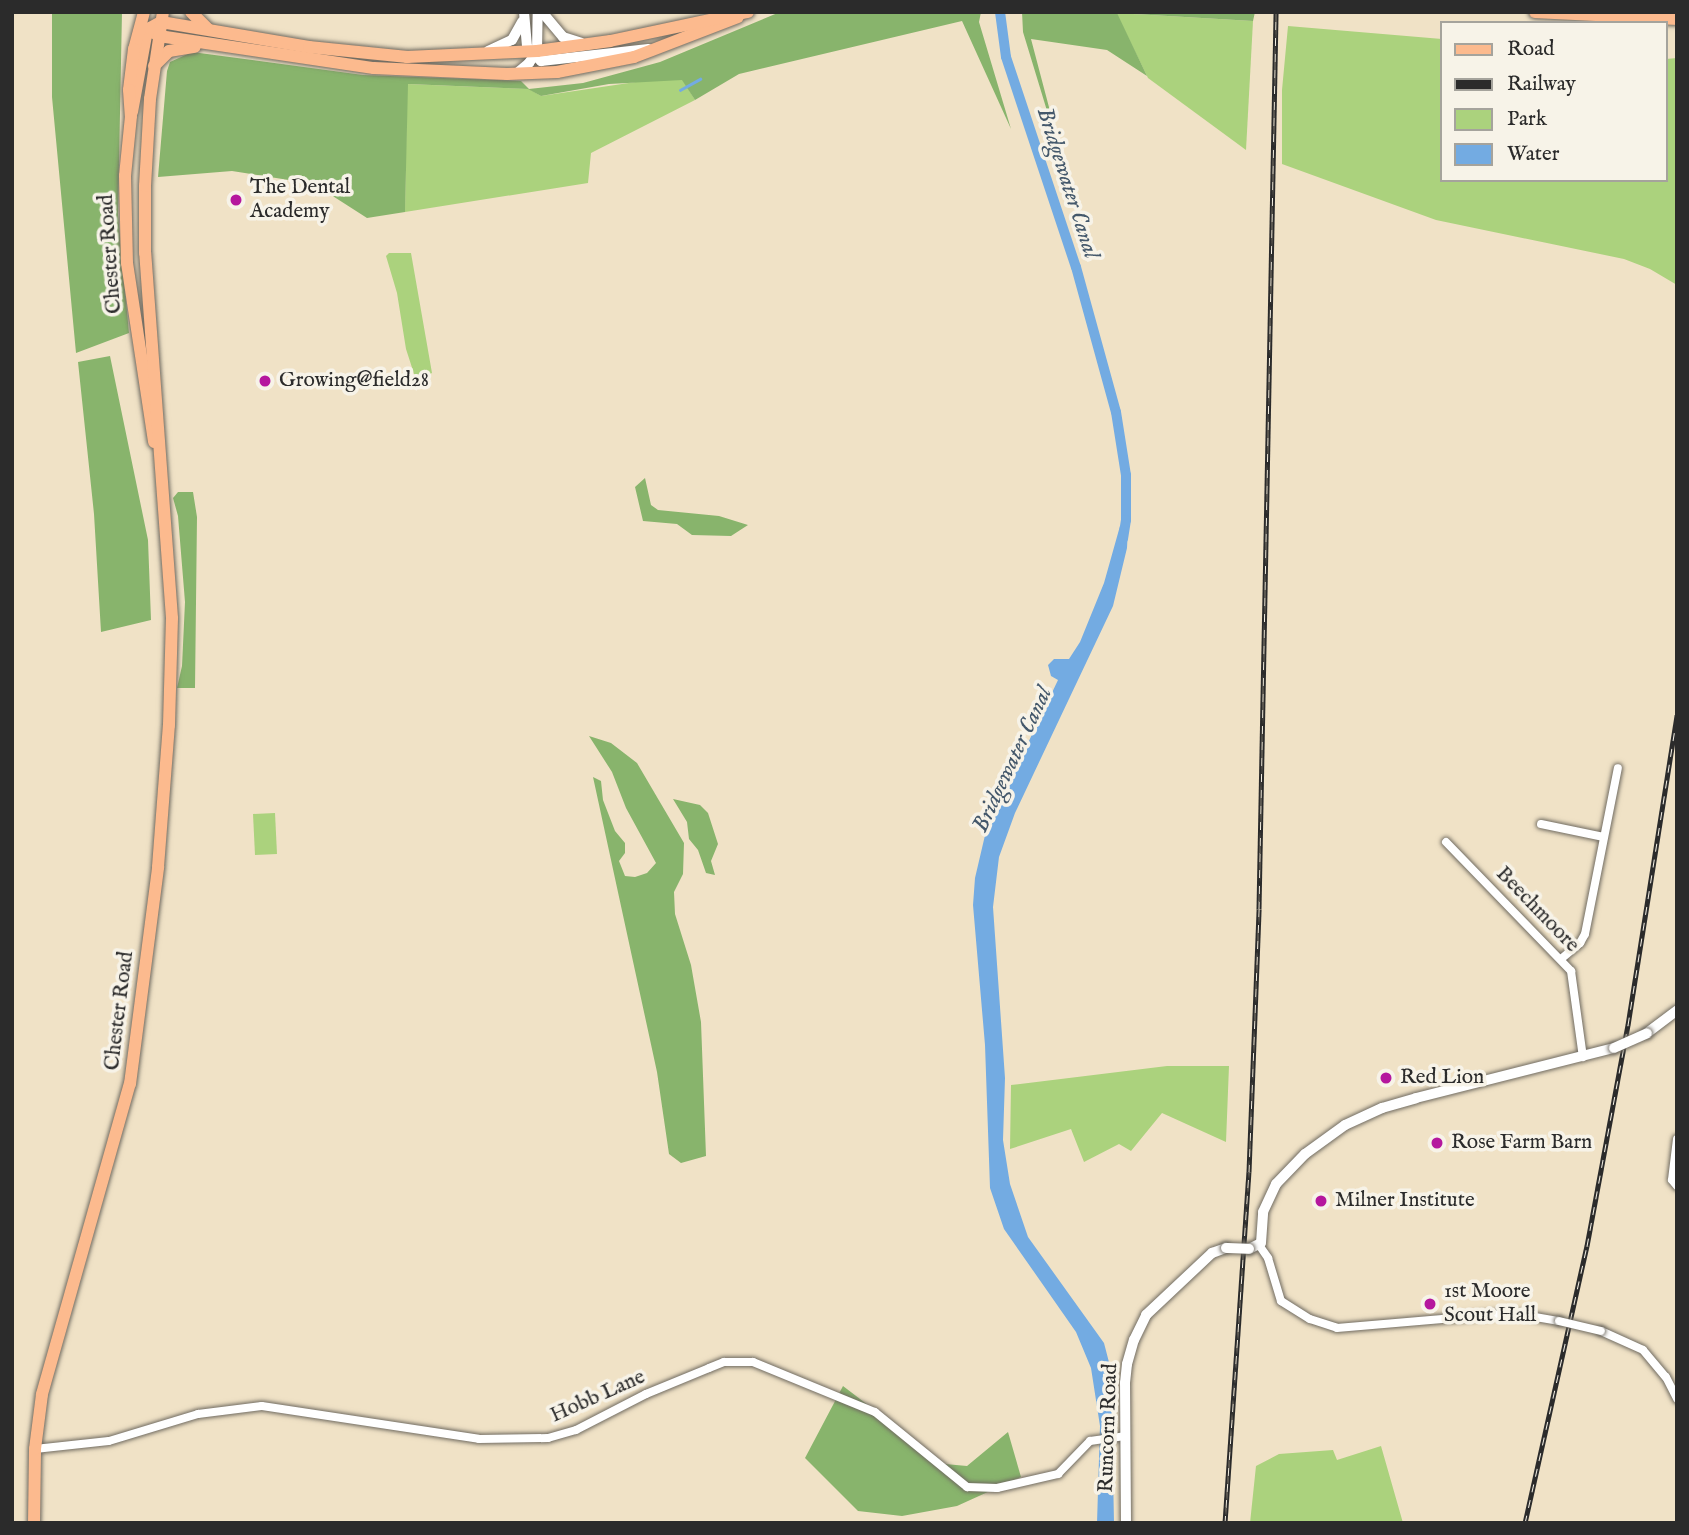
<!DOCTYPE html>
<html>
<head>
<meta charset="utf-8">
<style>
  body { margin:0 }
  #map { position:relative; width:1689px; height:1535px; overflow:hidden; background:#f0e2c6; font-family:"IM FELL English",serif }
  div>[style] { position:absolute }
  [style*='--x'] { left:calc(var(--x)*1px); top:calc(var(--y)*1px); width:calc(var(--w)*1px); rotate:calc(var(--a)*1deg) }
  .green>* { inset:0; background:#abd27d }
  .forest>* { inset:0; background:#88b46c }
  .water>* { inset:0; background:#73abe2 }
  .stream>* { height:2.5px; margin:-1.25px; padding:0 1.25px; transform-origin:1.25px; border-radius:1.25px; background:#73abe2 }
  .canal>* { height:10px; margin:-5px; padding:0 5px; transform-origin:5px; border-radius:5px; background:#73abe2 }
  .roads { filter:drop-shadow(0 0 2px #706b61) drop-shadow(0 0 2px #706b61) }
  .minor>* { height:8px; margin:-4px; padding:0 4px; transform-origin:4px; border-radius:4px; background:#fff }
  .tertiary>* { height:10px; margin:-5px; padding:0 5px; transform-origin:5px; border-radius:5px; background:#fff }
  .primary>* { height:12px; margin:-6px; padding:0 6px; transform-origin:6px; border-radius:6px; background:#fcba8e }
  .trunk>* { height:12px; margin:-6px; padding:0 6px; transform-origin:6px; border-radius:6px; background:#fcba8e }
  .rail>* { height:5px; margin-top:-2.5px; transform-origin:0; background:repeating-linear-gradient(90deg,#f7f3e8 0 8px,#2b2b2b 0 16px); box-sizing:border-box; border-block:2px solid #2b2b2b }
  .bridges { filter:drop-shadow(0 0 2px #706b61) drop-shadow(0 0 2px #706b61) }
  .minor-bridge>* { height:8px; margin:-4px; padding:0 4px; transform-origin:4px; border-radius:4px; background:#fff }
  .tertiary-bridge>* { height:10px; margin:-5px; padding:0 5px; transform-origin:5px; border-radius:5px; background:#fff }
  .dots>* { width:19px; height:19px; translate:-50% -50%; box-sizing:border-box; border:4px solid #f7f3e8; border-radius:50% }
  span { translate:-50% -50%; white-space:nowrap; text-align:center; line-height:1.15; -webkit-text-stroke:7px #f7f3e8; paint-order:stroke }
  .poi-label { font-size:21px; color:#2b2b2b }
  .left { translate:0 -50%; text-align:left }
  .street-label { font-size:21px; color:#2b2b2b }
  .water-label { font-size:23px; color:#44586b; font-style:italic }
  .frame { position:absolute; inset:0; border:14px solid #2b2b2b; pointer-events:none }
  .legend { position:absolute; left:1440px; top:21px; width:228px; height:161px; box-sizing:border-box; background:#f7f3e8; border:2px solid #a5a39c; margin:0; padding:9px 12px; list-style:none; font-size:21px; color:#2b2b2b }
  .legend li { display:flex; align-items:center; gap:14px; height:35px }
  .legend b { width:35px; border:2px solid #a5a39c }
</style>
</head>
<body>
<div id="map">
  <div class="green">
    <i style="clip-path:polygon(1116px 13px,1253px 21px,1246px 150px,1148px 78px)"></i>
    <i style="clip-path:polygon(1288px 26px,1442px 39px,1442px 180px,1666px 180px,1666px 59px,1677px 58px,1677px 285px,1650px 269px,1624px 259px,1436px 220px,1282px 164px,1282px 90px)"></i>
    <i style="clip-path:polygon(649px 80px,683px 80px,695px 100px,591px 153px,588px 183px,405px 212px,407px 84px,529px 89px,541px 96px)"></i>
    <i style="clip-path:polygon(389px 253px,411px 253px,432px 373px,416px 380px,406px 349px,397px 293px,386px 256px)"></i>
    <i style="clip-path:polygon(275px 813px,277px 854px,255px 855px,253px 814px)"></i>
    <i style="clip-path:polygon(1167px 1066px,1229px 1066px,1226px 1142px,1162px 1113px,1131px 1151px,1119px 1144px,1084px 1162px,1071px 1129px,1010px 1149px,1011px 1085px)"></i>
    <i style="clip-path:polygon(1381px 1446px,1403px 1523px,1250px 1523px,1256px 1466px,1279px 1454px,1333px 1450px,1337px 1460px)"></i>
  </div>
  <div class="forest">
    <i style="clip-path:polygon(52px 12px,122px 12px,118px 214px,129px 333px,76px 353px,52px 97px)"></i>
    <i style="clip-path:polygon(780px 12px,981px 12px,979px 22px,1011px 129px,962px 21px,739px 74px,695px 100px,682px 80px,609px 84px,541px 96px,528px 89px,408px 84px,405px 212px,367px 218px,314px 184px,232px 171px,158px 177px,167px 71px,170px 62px,192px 52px,363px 75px,521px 81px,529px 89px,583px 83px,660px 62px)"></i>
    <i style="clip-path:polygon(1022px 12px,1255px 12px,1253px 21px,1117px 13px,1147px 76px,1107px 50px,1031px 39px,1069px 183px,1023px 32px)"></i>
    <i style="clip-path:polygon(110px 356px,148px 540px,151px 620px,101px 632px,94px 514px,78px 362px)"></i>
    <i style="clip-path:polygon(645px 478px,651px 505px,658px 510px,719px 516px,748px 525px,731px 536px,692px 535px,677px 524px,643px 521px,635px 487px)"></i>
    <i style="clip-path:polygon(178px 492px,193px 492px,197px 517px,195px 688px,177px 688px,182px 666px,185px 602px,178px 516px,173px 498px)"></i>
    <i style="clip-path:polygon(589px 736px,611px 743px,637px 763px,684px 843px,683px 874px,674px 892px,675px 914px,691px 965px,701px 1022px,706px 1156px,681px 1163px,669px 1154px,657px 1072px,593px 777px,601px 781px,603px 800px,615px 831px,625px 843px,625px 853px,619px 861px,625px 876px,635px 877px,647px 873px,656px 863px,626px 808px,612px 772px)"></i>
    <i style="clip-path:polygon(673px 799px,700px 805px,708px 813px,718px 844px,711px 861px,715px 875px,706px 873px,698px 850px,689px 839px,687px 822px)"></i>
    <i style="clip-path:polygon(843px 1386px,945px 1464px,967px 1466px,1008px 1432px,1021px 1477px,957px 1506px,902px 1516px,858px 1511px,805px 1458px)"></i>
  </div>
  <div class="water">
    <i style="clip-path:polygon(1120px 526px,1128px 528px,1127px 548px,1113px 606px,1015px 813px,999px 857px,993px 907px,1005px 1078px,1003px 1140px,1010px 1184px,1028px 1237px,1104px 1343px,1111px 1370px,1114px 1523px,1097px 1523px,1100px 1426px,1091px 1368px,1076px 1332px,1004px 1229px,990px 1188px,985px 1045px,973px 905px,975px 878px,986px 831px,1058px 680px,1051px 676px,1048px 665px,1054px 659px,1069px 659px,1080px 642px,1104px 583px)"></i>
  </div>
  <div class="stream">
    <i style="--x:680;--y:90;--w:23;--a:-29"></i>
  </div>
  <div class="canal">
    <i style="--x:1000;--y:12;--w:45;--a:82.4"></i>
    <i style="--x:1006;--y:57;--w:221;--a:71.6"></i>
    <i style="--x:1076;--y:267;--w:150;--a:74.6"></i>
    <i style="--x:1116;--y:412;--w:64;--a:81"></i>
    <i style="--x:1126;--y:475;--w:45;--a:90"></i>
    <i style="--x:1126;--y:520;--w:19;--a:99"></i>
  </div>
  <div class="roads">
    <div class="minor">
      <i style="--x:1541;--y:824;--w:64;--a:11.7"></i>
      <i style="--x:1446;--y:842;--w:180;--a:45.9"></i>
      <i style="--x:1571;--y:971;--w:87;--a:82.1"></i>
      <i style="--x:1561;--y:959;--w:25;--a:-40"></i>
      <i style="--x:1580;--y:943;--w:10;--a:-61"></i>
      <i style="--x:1585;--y:934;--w:169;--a:-78.8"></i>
      <i style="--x:1677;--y:1139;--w:41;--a:97"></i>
      <i style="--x:1672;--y:1180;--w:8;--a:50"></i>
      <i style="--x:1259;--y:1245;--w:16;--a:55"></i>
      <i style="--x:1268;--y:1258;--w:45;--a:73.2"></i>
      <i style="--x:1281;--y:1301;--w:34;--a:32"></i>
      <i style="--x:1310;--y:1319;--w:28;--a:18"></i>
      <i style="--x:1337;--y:1328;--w:176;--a:-4.9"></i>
      <i style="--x:1512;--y:1313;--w:48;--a:9.7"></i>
      <i style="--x:1601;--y:1331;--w:46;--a:24.3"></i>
      <i style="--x:1643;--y:1350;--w:35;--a:50"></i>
      <i style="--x:1666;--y:1377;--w:25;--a:63"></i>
      <i style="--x:35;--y:1449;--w:74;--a:-6.2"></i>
      <i style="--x:109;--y:1441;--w:93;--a:-16.9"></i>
      <i style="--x:198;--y:1414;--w:64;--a:-7.1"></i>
      <i style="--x:262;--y:1406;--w:219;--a:8.6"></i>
      <i style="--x:479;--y:1439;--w:69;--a:-0.8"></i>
      <i style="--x:548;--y:1438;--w:29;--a:-16"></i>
      <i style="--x:576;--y:1430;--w:79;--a:-27.2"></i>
      <i style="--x:646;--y:1394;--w:68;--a:-22.4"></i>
      <i style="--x:709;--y:1368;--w:16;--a:-22"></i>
      <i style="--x:724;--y:1362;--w:29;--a:0"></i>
      <i style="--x:753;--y:1362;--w:132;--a:22.3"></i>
      <i style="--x:875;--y:1412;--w:119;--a:39.2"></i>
      <i style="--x:967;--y:1487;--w:30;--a:2"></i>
      <i style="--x:997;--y:1488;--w:63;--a:-12.9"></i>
      <i style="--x:1058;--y:1474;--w:46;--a:-45.9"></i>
      <i style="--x:1090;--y:1441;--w:35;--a:-8"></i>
    </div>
    <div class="tertiary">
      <i style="--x:524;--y:12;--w:35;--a:85"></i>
      <i style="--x:527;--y:47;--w:20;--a:45"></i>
      <i style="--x:541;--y:61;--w:108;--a:-6.4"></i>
      <i style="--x:542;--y:12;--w:33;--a:50"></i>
      <i style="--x:563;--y:37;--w:19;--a:18"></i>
      <i style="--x:488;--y:51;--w:26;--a:-25"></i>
      <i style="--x:512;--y:40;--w:21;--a:-61"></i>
      <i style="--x:517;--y:73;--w:16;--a:-40"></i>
      <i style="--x:529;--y:63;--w:14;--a:-56"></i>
      <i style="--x:537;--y:51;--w:39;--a:-89"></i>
      <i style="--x:1647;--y:1033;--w:38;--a:-37"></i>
      <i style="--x:1249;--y:1249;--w:13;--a:-27"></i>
      <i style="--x:1261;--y:1243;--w:31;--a:-86"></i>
      <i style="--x:1263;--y:1212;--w:31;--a:-65"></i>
      <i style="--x:1276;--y:1184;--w:42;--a:-46"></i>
      <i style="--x:1305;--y:1154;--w:49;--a:-35.9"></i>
      <i style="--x:1345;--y:1125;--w:41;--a:-24.7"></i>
      <i style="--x:1382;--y:1108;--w:35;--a:-16"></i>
      <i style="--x:1416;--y:1098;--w:204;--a:-14.2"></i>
      <i style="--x:1126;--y:1523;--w:140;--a:-90.4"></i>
      <i style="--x:1125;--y:1383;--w:19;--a:-84"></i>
      <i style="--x:1127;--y:1364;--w:25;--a:-74"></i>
      <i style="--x:1134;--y:1340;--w:28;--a:-64"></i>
      <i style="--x:1146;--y:1315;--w:91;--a:-43.2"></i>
      <i style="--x:1212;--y:1253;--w:15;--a:-20"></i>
    </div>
    <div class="primary">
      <i style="--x:191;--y:12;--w:24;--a:45"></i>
      <i style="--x:1535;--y:12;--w:142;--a:2.8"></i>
      <i style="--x:153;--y:32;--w:7;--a:34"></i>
      <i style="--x:159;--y:36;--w:217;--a:8.5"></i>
      <i style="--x:374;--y:68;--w:133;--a:2.6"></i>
      <i style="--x:507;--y:74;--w:50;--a:-2.3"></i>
      <i style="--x:557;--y:72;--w:78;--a:-11"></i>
      <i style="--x:634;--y:57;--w:111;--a:-21"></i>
      <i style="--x:154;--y:66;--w:21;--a:-45"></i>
      <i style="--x:169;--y:51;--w:26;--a:-9"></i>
      <i style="--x:132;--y:112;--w:77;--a:-79.6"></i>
      <i style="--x:146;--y:36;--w:9;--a:-63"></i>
      <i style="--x:150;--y:28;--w:13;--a:-29"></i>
      <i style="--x:161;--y:22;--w:150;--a:9.6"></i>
      <i style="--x:309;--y:47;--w:99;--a:5.8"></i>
      <i style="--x:407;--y:57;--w:130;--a:-2.6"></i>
      <i style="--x:537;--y:51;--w:74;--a:-7.8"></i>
      <i style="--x:610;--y:41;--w:141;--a:-11.9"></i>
    </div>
    <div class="trunk">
      <i style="--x:144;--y:12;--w:38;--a:105"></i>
      <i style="--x:134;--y:49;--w:41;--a:97"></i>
      <i style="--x:129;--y:90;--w:26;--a:86"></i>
      <i style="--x:131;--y:116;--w:60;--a:95.7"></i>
      <i style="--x:125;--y:176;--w:87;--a:88.7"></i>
      <i style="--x:127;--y:263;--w:181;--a:81.4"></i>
      <i style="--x:34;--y:1523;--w:74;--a:-89.2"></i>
      <i style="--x:35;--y:1449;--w:55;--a:-82.7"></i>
      <i style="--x:42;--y:1394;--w:322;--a:-74.2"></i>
      <i style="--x:130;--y:1084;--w:219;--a:-82.6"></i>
      <i style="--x:158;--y:867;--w:142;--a:-85.6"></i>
      <i style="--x:169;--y:725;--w:107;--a:-88.4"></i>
      <i style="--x:172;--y:618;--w:366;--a:-94.2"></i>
      <i style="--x:145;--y:253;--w:67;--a:-90"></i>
      <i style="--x:145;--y:186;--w:87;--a:-86.7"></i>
      <i style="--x:150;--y:99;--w:88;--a:-81.5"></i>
    </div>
  </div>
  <div class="rail">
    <i style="--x:1225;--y:1523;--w:352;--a:-86.1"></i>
    <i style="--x:1249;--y:1172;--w:263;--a:-87.8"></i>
    <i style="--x:1259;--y:909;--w:897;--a:-88.91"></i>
    <i style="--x:1525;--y:1523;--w:284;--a:-77.4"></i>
    <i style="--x:1587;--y:1246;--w:225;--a:-79.5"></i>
    <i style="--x:1628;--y:1025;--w:314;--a:-81"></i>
  </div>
  <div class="bridges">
    <div class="minor-bridge">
      <i style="--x:1559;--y:1321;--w:43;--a:13.4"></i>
    </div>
    <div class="tertiary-bridge">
      <i style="--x:1614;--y:1048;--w:36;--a:-24"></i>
      <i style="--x:1226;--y:1248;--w:23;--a:2"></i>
    </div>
  </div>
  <div class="dots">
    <i style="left:236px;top:200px;background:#b5179e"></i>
    <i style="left:265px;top:381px;background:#b5179e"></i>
    <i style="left:1386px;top:1078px;background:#b5179e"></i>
    <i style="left:1437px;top:1143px;background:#b5179e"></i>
    <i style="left:1321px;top:1201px;background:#b5179e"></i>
    <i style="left:1430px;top:1304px;background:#b5179e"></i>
  </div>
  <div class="poi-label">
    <span class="left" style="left:250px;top:200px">The Dental<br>Academy</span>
    <span class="left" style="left:279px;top:381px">Growing@field28</span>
    <span class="left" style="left:1400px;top:1078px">Red Lion</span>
    <span class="left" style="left:1451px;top:1143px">Rose Farm Barn</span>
    <span class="left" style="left:1335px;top:1201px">Milner Institute</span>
    <span class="left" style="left:1444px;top:1304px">1st Moore<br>Scout Hall</span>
  </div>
  <div class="street-label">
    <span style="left:111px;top:254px;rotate:-94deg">Chester Road</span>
    <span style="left:1537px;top:910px;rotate:46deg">Beechmoore</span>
    <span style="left:120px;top:1011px;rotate:-83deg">Chester Road</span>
    <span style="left:598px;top:1397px;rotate:-24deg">Hobb Lane</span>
    <span style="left:1109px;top:1428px;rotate:-88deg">Runcorn Road</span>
  </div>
  <div class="water-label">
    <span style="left:1067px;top:183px;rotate:72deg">Bridgewater Canal</span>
    <span style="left:1013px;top:760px;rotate:-65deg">Bridgewater Canal</span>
  </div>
  <div class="frame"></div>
  <ul class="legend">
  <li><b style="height:9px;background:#fcba8e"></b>Road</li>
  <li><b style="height:9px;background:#2b2b2b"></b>Railway</li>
  <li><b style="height:19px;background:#abd27d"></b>Park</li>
  <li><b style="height:19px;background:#73abe2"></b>Water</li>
  </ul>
</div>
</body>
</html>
